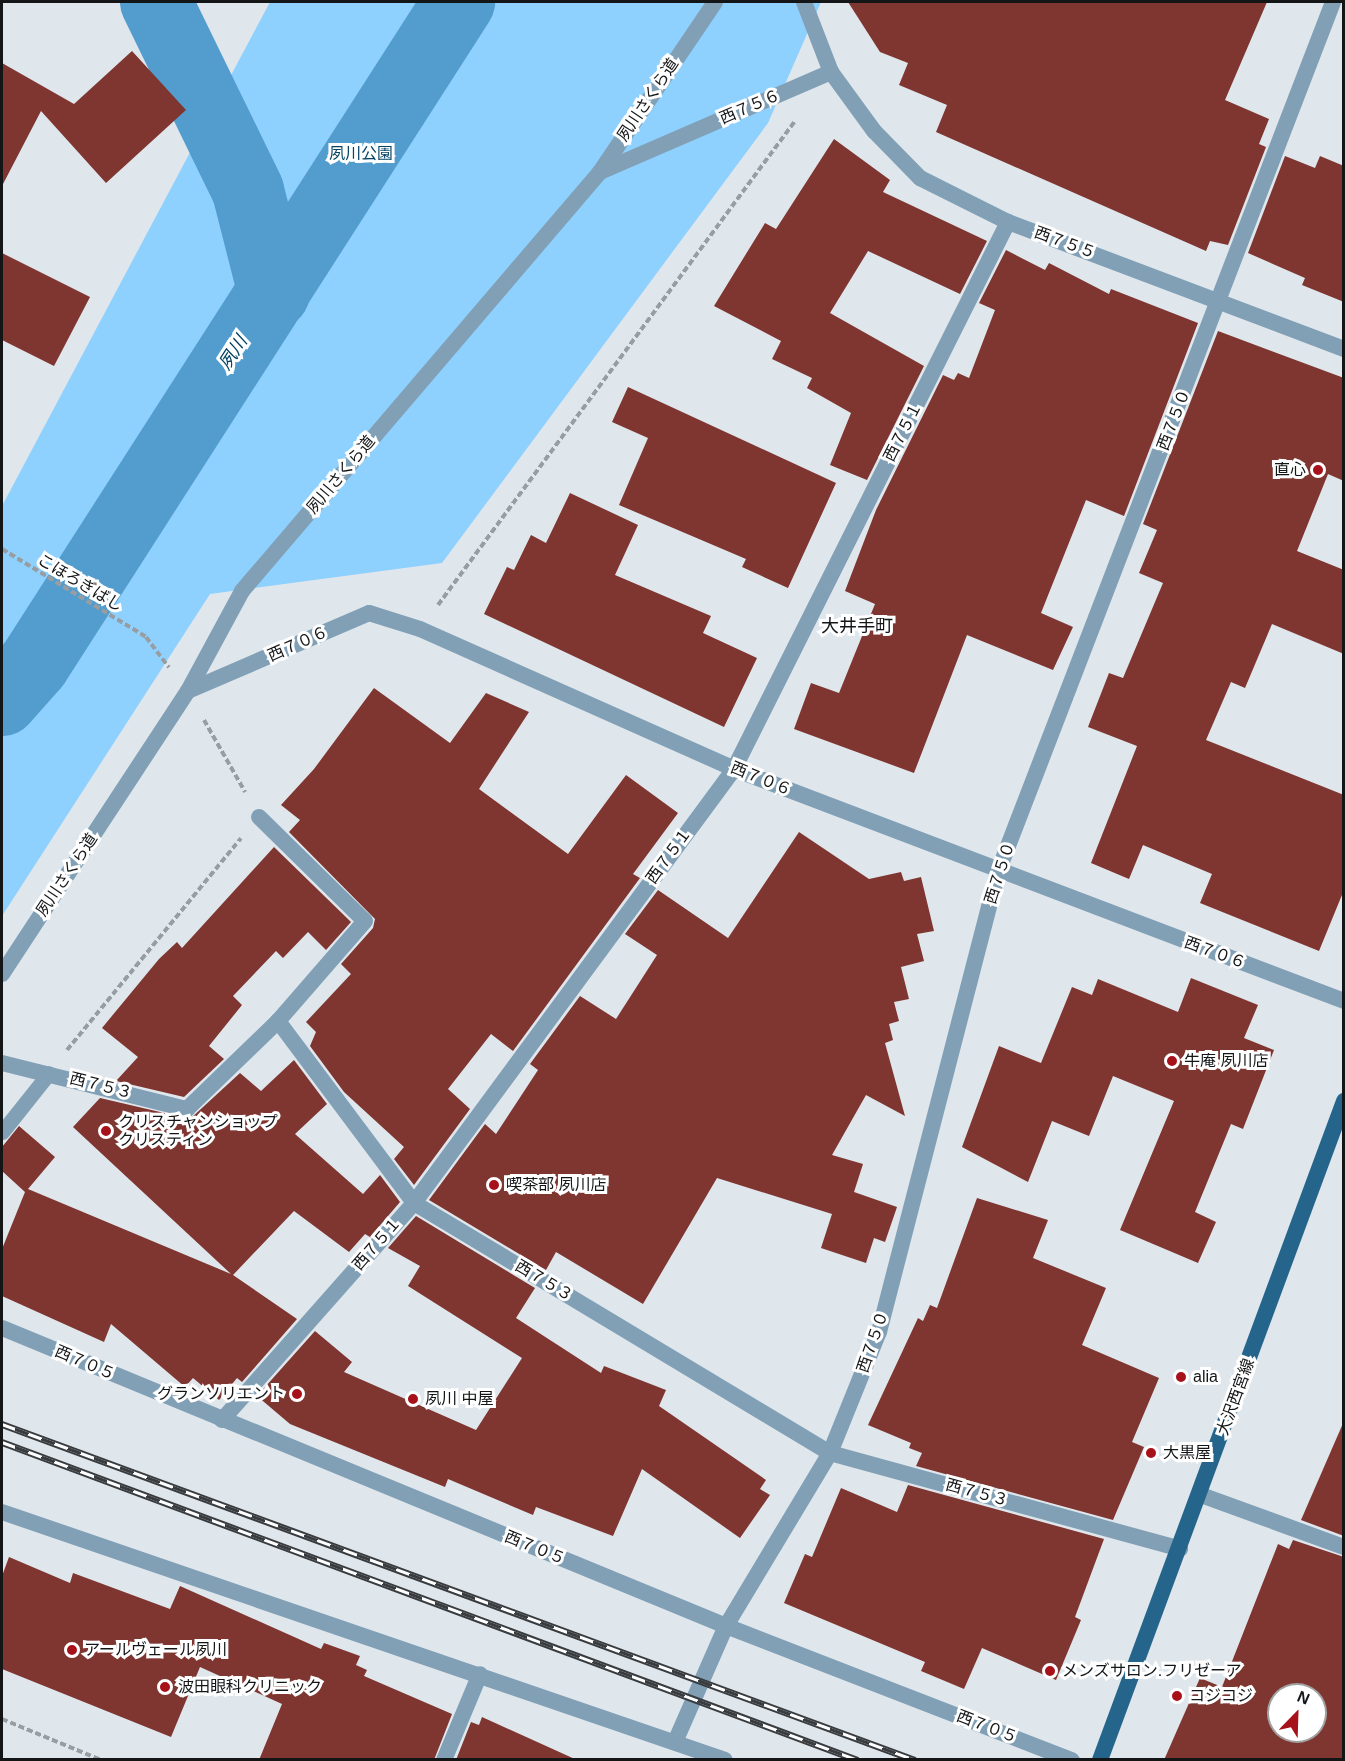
<!DOCTYPE html>
<html>
<head>
<meta charset="utf-8">
<style>
  body { margin:0 }
  #map { position:relative; width:1345px; height:1761px; overflow:hidden; background:#dfe6ec; font-family:Arial,"Noto Sans JP",sans-serif }
  div>[style] { position:absolute }
  [style*='--x'] { left:calc(var(--x)*1px); top:calc(var(--y)*1px); width:calc(var(--w)*1px); rotate:calc(var(--a)*1deg) }
  .green>* { inset:0; background:#8ed0fe }
  .river>* { height:72px; margin:-36px; padding:0 36px; transform-origin:36px; border-radius:36px; background:#539dce }
  .building>* { inset:0; background:#7f3530 }
  .path>* { height:4px; margin-top:-2px; transform-origin:0; background:repeating-linear-gradient(90deg,#989da2 0 6px,transparent 0 9px) }
  .service>* { height:15px; margin:-7.5px; padding:0 7.5px; transform-origin:7.5px; border-radius:7.5px; background:#81a0b6 }
  .minor>* { height:16px; margin:-8px; padding:0 8px; transform-origin:8px; border-radius:8px; background:#81a0b6 }
  .tertiary>* { height:16px; margin:-8px; padding:0 8px; transform-origin:8px; border-radius:8px; background:#81a0b6 }
  .primary>* { height:16px; margin:-8px; padding:0 8px; transform-origin:8px; border-radius:8px; background:#26658b }
  .rail>* { height:7px; margin-top:-3.5px; transform-origin:0; background:repeating-linear-gradient(90deg,#fff 0 14px,#393c3f 0 28px); box-sizing:border-box; border-block:2px solid #393c3f }
  .dots>* { width:16px; height:16px; translate:-50% -50%; box-sizing:border-box; border:3px solid #fff; border-radius:50% }
  span { translate:-50% -50%; white-space:nowrap; text-align:center; line-height:1.15; -webkit-text-stroke:6px #fff; paint-order:stroke }
  .street-label { font-size:16px; color:#131517 }
  .park-label { font-size:16px; color:#054464 }
  .poi-label { font-size:16px; color:#131517 }
  .right { translate:-100% -50%; text-align:right }
  .left { translate:0 -50%; text-align:left }
  .water-label { font-size:18px; color:#004060; font-style:italic }
  .neighbourhood-label { font-size:18px; color:#131517 }
  .frame { position:absolute; inset:0; border:3px solid #131517; pointer-events:none }
  .north { position:absolute; left:1267px; top:1683px; width:60px; height:60px; box-sizing:border-box; background:#fff; border:2px solid #a1a1a2; border-radius:50%; rotate:23deg; font-size:16px; font-weight:700; line-height:24px; text-align:center; color:#131517 }
  .north::after { content:''; display:block; margin:auto; width:21px; height:27px; background:#a7111a; clip-path:polygon(50% 0,100% 100%,50% 72%,0 100%) }
</style>
</head>
<body>
<div id="map">
  <div class="green">
    <i style="clip-path:polygon(270px 2px,821px 2px,768px 123px,442px 563px,210px 594px,2px 916px,2px 506px)"></i>
  </div>
  <div class="river">
    <i style="--x:156;--y:2;--w:210;--a:64"></i>
    <i style="--x:248;--y:191;--w:105;--a:75.7"></i>
    <i style="--x:2;--y:700;--w:48;--a:-48.4"></i>
    <i style="--x:34;--y:664;--w:787;--a:-57.3"></i>
  </div>
  <div class="building">
    <i style="clip-path:polygon(848px 2px,1267px 2px,1225px 100px,1269px 119px,1259px 144px,1266px 147px,1228px 245px,1210px 241px,1206px 251px,936px 132px,947px 105px,899px 85px,908px 63px,880px 52px)"></i>
    <i style="clip-path:polygon(132px 51px,186px 110px,106px 183px,41px 111px,2px 186px,2px 63px,74px 104px)"></i>
    <i style="clip-path:polygon(834px 139px,890px 180px,883px 192px,987px 241px,960px 294px,868px 251px,830px 313px,924px 366px,867px 480px,830px 465px,851px 413px,807px 388px,812px 378px,772px 359px,781px 341px,714px 306px,765px 223px,776px 229px)"></i>
    <i style="clip-path:polygon(1285px 156px,1315px 168px,1320px 156px,1344px 166px,1344px 302px,1302px 285px,1305px 278px,1248px 253px)"></i>
    <i style="clip-path:polygon(1006px 250px,1045px 270px,1049px 263px,1109px 294px,1111px 289px,1198px 323px,1124px 516px,1086px 500px,1041px 613px,1073px 627px,1053px 670px,967px 635px,914px 773px,794px 729px,811px 683px,839px 693px,875px 604px,845px 591px,876px 510px,943px 375px,954px 380px,958px 373px,969px 378px,995px 310px,979px 303px)"></i>
    <i style="clip-path:polygon(2px 253px,90px 297px,54px 366px,2px 340px)"></i>
    <i style="clip-path:polygon(1218px 331px,1344px 378px,1344px 481px,1328px 474px,1297px 551px,1344px 570px,1344px 654px,1272px 624px,1245px 688px,1231px 682px,1206px 740px,1344px 795px,1344px 890px,1319px 951px,1200px 903px,1212px 874px,1143px 845px,1129px 879px,1091px 863px,1137px 746px,1088px 727px,1109px 673px,1123px 678px,1163px 583px,1139px 573px,1157px 530px,1143px 524px)"></i>
    <i style="clip-path:polygon(628px 387px,836px 483px,788px 588px,742px 567px,746px 559px,619px 505px,648px 438px,612px 422px)"></i>
    <i style="clip-path:polygon(570px 493px,638px 525px,615px 575px,711px 616px,703px 633px,757px 658px,724px 727px,484px 614px,507px 567px,514px 570px,531px 535px,546px 543px)"></i>
    <i style="clip-path:polygon(374px 688px,450px 743px,486px 693px,529px 712px,479px 789px,568px 854px,626px 775px,678px 813px,633px 874px,640px 878px,513px 1051px,491px 1034px,448px 1089px,470px 1109px,414px 1185px,394px 1159px,404px 1147px,344px 1092px,310px 1046px,316px 1032px,306px 1022px,351px 974px,341px 964px,373px 928px,375px 919px,289px 832px,300px 820px,281px 805px,314px 769px)"></i>
    <i style="clip-path:polygon(799px 832px,869px 879px,901px 872px,904px 881px,921px 877px,934px 931px,917px 934px,924px 961px,901px 967px,909px 999px,894px 1002px,899px 1021px,889px 1024px,893px 1040px,885px 1043px,905px 1116px,866px 1095px,832px 1155px,863px 1164px,854px 1192px,897px 1207px,885px 1242px,874px 1238px,866px 1263px,821px 1248px,832px 1214px,717px 1178px,643px 1304px,556px 1252px,546px 1270px,429px 1200px,485px 1124px,496px 1134px,538px 1070px,530px 1064px,580px 996px,616px 1019px,657px 955px,625px 934px,658px 890px,728px 938px)"></i>
    <i style="clip-path:polygon(274px 847px,351px 922px,326px 950px,308px 932px,283px 958px,276px 951px,233px 996px,242px 1005px,209px 1046px,224px 1059px,184px 1097px,116px 1081px,138px 1057px,102px 1028px,159px 959px,177px 942px,182px 948px)"></i>
    <i style="clip-path:polygon(1191px 978px,1258px 1005px,1244px 1038px,1274px 1050px,1243px 1129px,1231px 1124px,1195px 1212px,1216px 1222px,1198px 1263px,1120px 1230px,1174px 1101px,1113px 1076px,1089px 1136px,1052px 1121px,1028px 1182px,962px 1147px,999px 1046px,1041px 1063px,1072px 987px,1092px 995px,1098px 979px,1178px 1012px)"></i>
    <i style="clip-path:polygon(294px 1060px,327px 1104px,295px 1134px,363px 1194px,380px 1175px,400px 1202px,370px 1237px,365px 1234px,349px 1252px,294px 1211px,233px 1275px,297px 1319px,242px 1382px,237px 1378px,219px 1400px,193px 1378px,185px 1387px,111px 1324px,104px 1342px,2px 1296px,2px 1249px,25px 1192px,2px 1171px,2px 1147px,19px 1126px,55px 1157px,28px 1189px,231px 1274px,73px 1127px,100px 1098px,190px 1119px,240px 1073px,261px 1091px)"></i>
    <i style="clip-path:polygon(977px 1198px,1048px 1220px,1033px 1258px,1106px 1288px,1082px 1345px,1159px 1378px,1132px 1442px,1144px 1447px,1113px 1520px,916px 1466px,922px 1453px,909px 1448px,911px 1443px,868px 1425px,918px 1318px,923px 1321px,930px 1305px,937px 1308px)"></i>
    <i style="clip-path:polygon(416px 1216px,535px 1288px,516px 1318px,601px 1373px,604px 1366px,666px 1390px,659px 1406px,766px 1480px,760px 1489px,770px 1495px,740px 1538px,642px 1469px,613px 1536px,536px 1507px,533px 1515px,448px 1479px,445px 1487px,290px 1424px,257px 1396px,315px 1331px,352px 1362px,344px 1372px,476px 1430px,522px 1358px,408px 1286px,420px 1266px,388px 1248px)"></i>
    <i style="clip-path:polygon(1344px 1421px,1344px 1536px,1301px 1520px)"></i>
    <i style="clip-path:polygon(908px 1485px,1104px 1539px,1075px 1617px,1081px 1620px,1056px 1680px,982px 1648px,964px 1689px,921px 1671px,925px 1662px,784px 1603px,805px 1554px,812px 1557px,841px 1488px,897px 1512px)"></i>
    <i style="clip-path:polygon(evenodd,1293px 1540px,1344px 1557px,1344px 1760px,1164px 1760px,1200px 1678px,1222px 1687px,1278px 1544px,1289px 1549px,1293px 1540px,1279px 1695px,1315px 1695px,1315px 1731px,1279px 1731px,1279px 1695px)"></i>
    <i style="clip-path:polygon(9px 1557px,70px 1583px,73px 1573px,170px 1609px,180px 1586px,321px 1649px,324px 1643px,360px 1656px,356px 1665px,367px 1670px,364px 1676px,452px 1714px,434px 1760px,259px 1760px,282px 1704px,200px 1667px,171px 1737px,2px 1669px,2px 1576px)"></i>
    <i style="clip-path:polygon(482px 1717px,577px 1760px,456px 1760px,471px 1722px,479px 1725px)"></i>
  </div>
  <div class="path">
    <i style="--x:2;--y:549;--w:169;--a:31.4"></i>
    <i style="--x:146;--y:637;--w:38;--a:53"></i>
    <i style="--x:438;--y:605;--w:601;--a:-53.59"></i>
    <i style="--x:204;--y:720;--w:83;--a:60.3"></i>
    <i style="--x:67;--y:1050;--w:274;--a:-50.6"></i>
    <i style="--x:2;--y:1719;--w:107;--a:22.5"></i>
  </div>
  <div class="service">
    <i style="--x:2;--y:1132;--w:75;--a:-51.5"></i>
  </div>
  <div class="minor">
    <i style="--x:831;--y:72;--w:73;--a:53.9"></i>
    <i style="--x:874;--y:131;--w:66;--a:45.6"></i>
    <i style="--x:920;--y:178;--w:98;--a:26.6"></i>
    <i style="--x:1008;--y:222;--w:359;--a:20.7"></i>
    <i style="--x:600;--y:172;--w:252;--a:-23.4"></i>
    <i style="--x:831;--y:72;--w:75;--a:-111.1"></i>
    <i style="--x:259;--y:817;--w:148;--a:44.5"></i>
    <i style="--x:365;--y:921;--w:133;--a:131"></i>
    <i style="--x:2;--y:1063;--w:191;--a:14"></i>
    <i style="--x:187;--y:1109;--w:127;--a:-44"></i>
    <i style="--x:278;--y:1021;--w:227;--a:53.2"></i>
    <i style="--x:414;--y:1203;--w:485;--a:31"></i>
    <i style="--x:830;--y:1453;--w:363;--a:15.3"></i>
    <i style="--x:2;--y:1328;--w:783;--a:22.37"></i>
    <i style="--x:726;--y:1626;--w:371;--a:21.2"></i>
    <i style="--x:222;--y:1420;--w:290;--a:-48.5"></i>
    <i style="--x:414;--y:1203;--w:539;--a:-53.6"></i>
    <i style="--x:734;--y:769;--w:612;--a:-63.39"></i>
    <i style="--x:1201;--y:1495;--w:152;--a:20"></i>
    <i style="--x:2;--y:1512;--w:764;--a:18.93"></i>
    <i style="--x:675;--y:1742;--w:127;--a:-66.3"></i>
    <i style="--x:726;--y:1626;--w:202;--a:-59"></i>
    <i style="--x:830;--y:1453;--w:131;--a:-68"></i>
    <i style="--x:879;--y:1332;--w:475;--a:-75.5"></i>
    <i style="--x:998;--y:872;--w:932;--a:-68.94"></i>
    <i style="--x:444;--y:1760;--w:93;--a:-67.3"></i>
  </div>
  <div class="tertiary">
    <i style="--x:188;--y:691;--w:197;--a:-23.3"></i>
    <i style="--x:369;--y:613;--w:53;--a:17.4"></i>
    <i style="--x:420;--y:629;--w:344;--a:24"></i>
    <i style="--x:734;--y:769;--w:653;--a:20.82"></i>
    <i style="--x:2;--y:974;--w:339;--a:-56.7"></i>
    <i style="--x:188;--y:691;--w:114;--a:-61.6"></i>
    <i style="--x:242;--y:591;--w:551;--a:-49.49"></i>
    <i style="--x:600;--y:172;--w:205;--a:-55.9"></i>
  </div>
  <div class="primary">
    <i style="--x:1100;--y:1760;--w:703;--a:-69.68"></i>
  </div>
  <div class="rail">
    <i style="--x:2;--y:1424;--w:973;--a:20.2"></i>
    <i style="--x:2;--y:1442;--w:913;--a:20.38"></i>
  </div>
  <div class="dots">
    <i style="left:1318px;top:470px;background:#a7111a"></i>
    <i style="left:1172px;top:1061px;background:#a7111a"></i>
    <i style="left:106px;top:1131px;background:#a7111a"></i>
    <i style="left:494px;top:1185px;background:#a7111a"></i>
    <i style="left:1181px;top:1377px;background:#a7111a"></i>
    <i style="left:297px;top:1394px;background:#a7111a"></i>
    <i style="left:413px;top:1399px;background:#a7111a"></i>
    <i style="left:1151px;top:1453px;background:#a7111a"></i>
    <i style="left:72px;top:1650px;background:#a7111a"></i>
    <i style="left:1050px;top:1671px;background:#a7111a"></i>
    <i style="left:165px;top:1687px;background:#a7111a"></i>
    <i style="left:1177px;top:1696px;background:#a7111a"></i>
  </div>
  <div class="street-label">
    <span style="left:648px;top:100px;rotate:-56deg">夙川さくら道</span>
    <span style="left:750px;top:107px;rotate:-23deg">西７５６</span>
    <span style="left:1065px;top:243px;rotate:20deg">西７５５</span>
    <span style="left:1174px;top:420px;rotate:-69deg">西７５０</span>
    <span style="left:903px;top:432px;rotate:-63deg">西７５１</span>
    <span style="left:341px;top:475px;rotate:-50deg">夙川さくら道</span>
    <span style="left:80px;top:583px;rotate:31deg">こほろぎばし</span>
    <span style="left:298px;top:644px;rotate:-24deg">西７０６</span>
    <span style="left:761px;top:779px;rotate:22deg">西７０６</span>
    <span style="left:669px;top:856px;rotate:-54deg">西７５１</span>
    <span style="left:1000px;top:873px;rotate:-72deg">西７５０</span>
    <span style="left:67px;top:875px;rotate:-56deg">夙川さくら道</span>
    <span style="left:1215px;top:953px;rotate:20deg">西７０６</span>
    <span style="left:101px;top:1086px;rotate:14deg">西７５３</span>
    <span style="left:377px;top:1244px;rotate:-49deg">西７５１</span>
    <span style="left:544px;top:1281px;rotate:31deg">西７５３</span>
    <span style="left:873px;top:1342px;rotate:-71deg">西７５０</span>
    <span style="left:85px;top:1363px;rotate:23deg">西７０５</span>
    <span style="left:1236px;top:1397px;rotate:-70deg">大沢西宮線</span>
    <span style="left:977px;top:1493px;rotate:15deg">西７５３</span>
    <span style="left:535px;top:1548px;rotate:22deg">西７０５</span>
    <span style="left:987px;top:1727px;rotate:21deg">西７０５</span>
  </div>
  <div class="park-label">
    <span style="left:361px;top:154px">夙川公園</span>
  </div>
  <div class="poi-label">
    <span class="right" style="left:1306px;top:470px">直心</span>
    <span class="left" style="left:1184px;top:1061px">牛庵 夙川店</span>
    <span class="left" style="left:118px;top:1131px">クリスチャンショップ<br>クリスティン</span>
    <span class="left" style="left:506px;top:1185px">喫茶部 夙川店</span>
    <span class="left" style="left:1193px;top:1377px">alia</span>
    <span class="right" style="left:285px;top:1394px">グランソリエント</span>
    <span class="left" style="left:425px;top:1399px">夙川 中屋</span>
    <span class="left" style="left:1163px;top:1453px">大黒屋</span>
    <span class="left" style="left:84px;top:1650px">アールヴェール夙川</span>
    <span class="left" style="left:1062px;top:1671px">メンズサロン.フリゼーア</span>
    <span class="left" style="left:178px;top:1687px">波田眼科クリニック</span>
    <span class="left" style="left:1189px;top:1696px">コジコジ</span>
  </div>
  <div class="water-label">
    <span style="left:233px;top:353px;rotate:-57deg">夙川</span>
  </div>
  <div class="neighbourhood-label">
    <span style="left:857px;top:626px">大井手町</span>
  </div>
  <div class="frame"></div>
  <div class="north">N</div>
</div>
</body>
</html>
